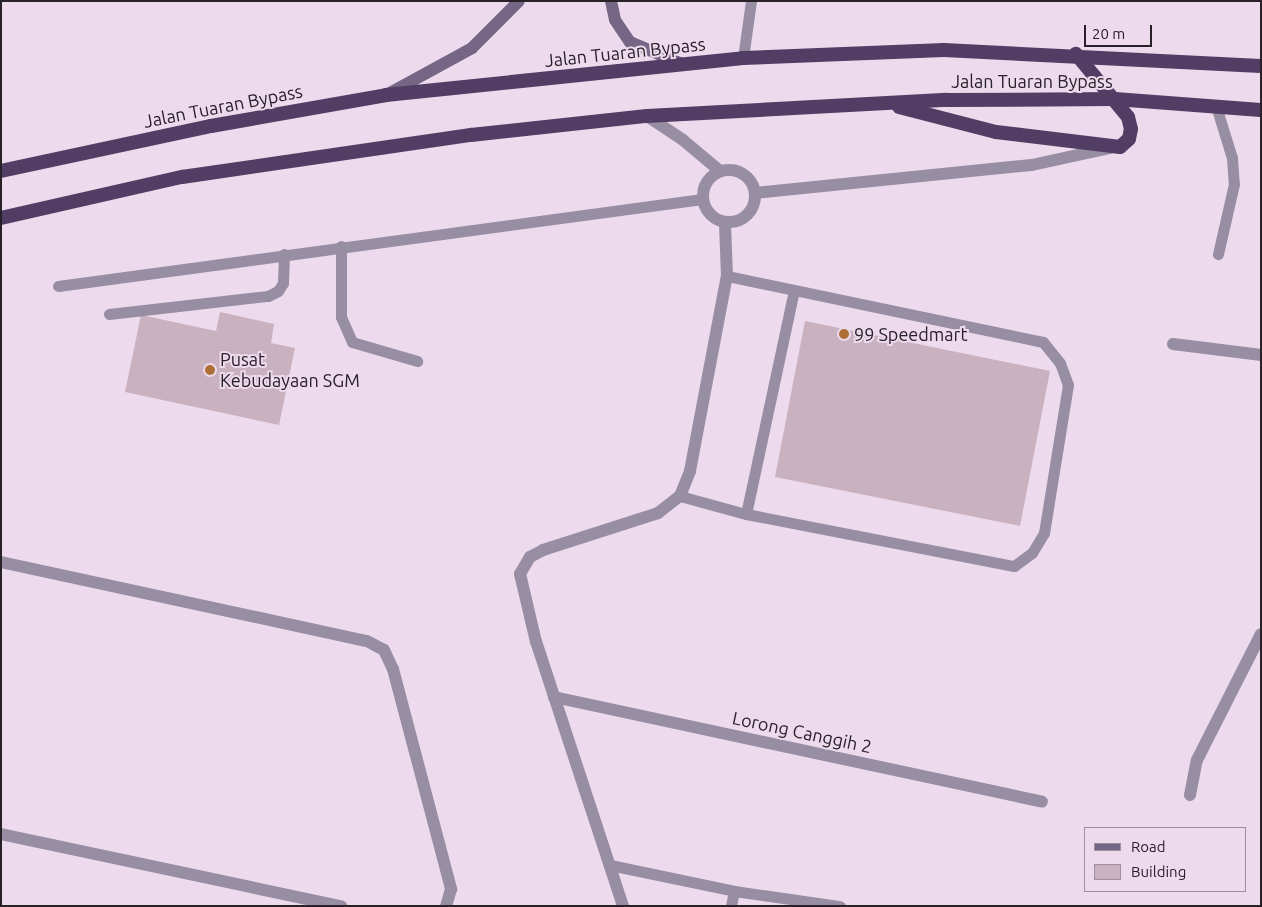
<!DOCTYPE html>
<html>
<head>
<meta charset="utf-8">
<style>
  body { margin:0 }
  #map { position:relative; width:1262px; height:907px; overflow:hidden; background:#eddaed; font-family:Ubuntu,sans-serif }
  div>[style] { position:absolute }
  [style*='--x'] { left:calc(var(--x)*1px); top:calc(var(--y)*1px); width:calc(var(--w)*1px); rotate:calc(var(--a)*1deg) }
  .building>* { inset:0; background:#cab1bf }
  .service>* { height:11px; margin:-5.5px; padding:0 5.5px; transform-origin:5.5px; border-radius:5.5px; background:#988ea3 }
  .minor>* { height:12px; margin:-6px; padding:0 6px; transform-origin:6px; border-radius:6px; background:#988ea3 }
  .minor>.ring { margin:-6px; padding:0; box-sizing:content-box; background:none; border:12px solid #988ea3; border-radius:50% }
  .secondary>* { height:12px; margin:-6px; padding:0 6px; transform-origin:6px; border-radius:6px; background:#746684 }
  .trunk>* { height:14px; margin:-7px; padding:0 7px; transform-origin:7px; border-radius:7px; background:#523e64 }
  .dots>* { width:14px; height:14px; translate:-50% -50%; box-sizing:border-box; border:2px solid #eddaed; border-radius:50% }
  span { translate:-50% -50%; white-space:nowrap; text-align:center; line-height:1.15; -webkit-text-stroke:4px #eddaed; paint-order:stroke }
  .street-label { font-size:18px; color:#282128 }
  .poi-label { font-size:18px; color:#282128 }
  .left { translate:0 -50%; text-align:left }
  .frame { position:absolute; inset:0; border:2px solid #282128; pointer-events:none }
  .legend { position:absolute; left:1084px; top:827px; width:162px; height:65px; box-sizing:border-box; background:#eddaed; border:1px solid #9e909e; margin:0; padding:6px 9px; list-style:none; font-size:15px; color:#282128 }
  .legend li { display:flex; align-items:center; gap:10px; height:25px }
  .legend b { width:25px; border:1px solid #9e909e }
  .scale { position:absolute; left:1084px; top:25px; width:68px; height:22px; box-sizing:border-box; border:2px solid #282128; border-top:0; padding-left:6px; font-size:15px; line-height:18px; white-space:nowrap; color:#282128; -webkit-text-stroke:4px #eddaed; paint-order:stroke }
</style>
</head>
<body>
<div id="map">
  <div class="building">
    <i style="clip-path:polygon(220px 312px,274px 324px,271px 343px,295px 348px,279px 425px,125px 392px,141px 315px,216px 331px)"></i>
    <i style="clip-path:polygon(805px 321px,1050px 371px,1020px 526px,775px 477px)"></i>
  </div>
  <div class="service">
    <i style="--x:743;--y:58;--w:58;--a:-82"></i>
    <i style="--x:1216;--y:106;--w:54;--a:72.9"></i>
    <i style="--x:1232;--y:158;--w:26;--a:86"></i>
    <i style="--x:1234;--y:184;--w:72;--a:102.9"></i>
    <i style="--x:341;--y:246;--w:71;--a:90"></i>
    <i style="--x:341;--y:317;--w:27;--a:66"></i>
    <i style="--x:352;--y:342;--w:68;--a:16.3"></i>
    <i style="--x:58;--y:286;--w:650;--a:-7.69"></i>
    <i style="--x:109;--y:314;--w:160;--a:-6.5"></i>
    <i style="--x:268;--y:296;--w:11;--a:-27"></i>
    <i style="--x:278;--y:291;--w:9;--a:-58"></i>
    <i style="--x:283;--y:283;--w:29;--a:-88"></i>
    <i style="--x:680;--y:496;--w:68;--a:15.3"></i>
    <i style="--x:746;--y:514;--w:273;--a:11"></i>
    <i style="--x:1014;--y:566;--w:22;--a:-36"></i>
    <i style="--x:1032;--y:553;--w:23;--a:-59"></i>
    <i style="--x:1044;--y:533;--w:150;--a:-80.8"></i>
    <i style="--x:1068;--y:385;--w:23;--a:-110"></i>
    <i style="--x:1060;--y:363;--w:27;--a:-129"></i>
    <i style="--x:1043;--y:342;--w:323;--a:-168.2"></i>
    <i style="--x:746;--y:514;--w:228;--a:-77.9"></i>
    <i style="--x:610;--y:865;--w:127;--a:11.8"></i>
    <i style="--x:734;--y:891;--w:107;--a:8.1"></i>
    <i style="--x:731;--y:906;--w:15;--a:-79"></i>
  </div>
  <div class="minor">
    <i style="--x:647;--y:116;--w:43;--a:33.7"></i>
    <i style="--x:683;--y:140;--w:48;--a:40"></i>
    <i class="ring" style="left:703px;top:170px;width:40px;height:40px"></i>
    <i style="--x:755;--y:193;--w:278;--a:-5.8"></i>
    <i style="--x:1032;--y:165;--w:80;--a:-12.3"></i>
    <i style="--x:1173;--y:344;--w:89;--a:7.1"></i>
    <i style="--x:1;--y:562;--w:374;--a:12.2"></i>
    <i style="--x:367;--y:641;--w:19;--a:28"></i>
    <i style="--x:384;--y:650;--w:21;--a:65"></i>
    <i style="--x:393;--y:669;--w:228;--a:75.2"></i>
    <i style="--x:451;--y:889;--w:18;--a:106"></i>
    <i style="--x:554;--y:697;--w:499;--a:12.1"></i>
    <i style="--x:1190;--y:795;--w:36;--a:-79"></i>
    <i style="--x:1197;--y:760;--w:141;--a:-63.1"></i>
    <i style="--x:1;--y:834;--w:348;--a:12"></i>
    <i style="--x:623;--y:906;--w:278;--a:-108.2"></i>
    <i style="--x:536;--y:642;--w:70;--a:-103.2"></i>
    <i style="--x:520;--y:574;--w:20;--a:-60"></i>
    <i style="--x:530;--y:557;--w:15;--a:-28"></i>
    <i style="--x:543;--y:550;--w:121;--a:-17.8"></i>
    <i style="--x:658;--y:513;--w:28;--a:-38"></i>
    <i style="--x:680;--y:496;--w:27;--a:-68"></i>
    <i style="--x:690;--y:471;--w:198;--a:-79.3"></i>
    <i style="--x:727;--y:276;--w:53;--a:-92.2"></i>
  </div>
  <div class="secondary">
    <i style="--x:611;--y:1;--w:19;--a:78"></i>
    <i style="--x:615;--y:20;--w:27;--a:56"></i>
    <i style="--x:630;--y:42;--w:56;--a:22.9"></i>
    <i style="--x:388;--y:94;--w:96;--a:-28.7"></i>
    <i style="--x:472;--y:48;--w:66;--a:-45"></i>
  </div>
  <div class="trunk">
    <i style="--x:899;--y:107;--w:100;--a:14.5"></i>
    <i style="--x:996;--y:132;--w:125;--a:6.9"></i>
    <i style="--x:1120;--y:147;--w:12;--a:-42"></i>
    <i style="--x:1129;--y:139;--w:10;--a:-79"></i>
    <i style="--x:1131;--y:129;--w:12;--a:-104"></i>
    <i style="--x:1128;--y:117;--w:82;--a:-129.5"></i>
    <i style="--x:1;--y:171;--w:215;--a:-12.1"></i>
    <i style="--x:211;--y:126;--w:178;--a:-10"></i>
    <i style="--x:386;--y:95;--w:359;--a:-5.9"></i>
    <i style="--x:743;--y:58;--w:201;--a:-2.3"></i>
    <i style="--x:944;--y:50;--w:317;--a:2.9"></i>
    <i style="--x:1;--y:218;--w:186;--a:-12.8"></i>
    <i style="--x:182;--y:177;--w:292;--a:-8.3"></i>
    <i style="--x:471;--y:135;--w:177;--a:-6.2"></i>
    <i style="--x:647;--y:116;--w:300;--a:-3.1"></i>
    <i style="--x:947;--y:100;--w:168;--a:-0.3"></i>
    <i style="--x:1115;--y:99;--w:146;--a:4.3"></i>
  </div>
  <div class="dots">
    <i style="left:844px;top:334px;background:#ae6f36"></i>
    <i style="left:210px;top:370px;background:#ae6f36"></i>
  </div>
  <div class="street-label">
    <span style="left:625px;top:52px;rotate:-6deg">Jalan Tuaran Bypass</span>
    <span style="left:1032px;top:81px">Jalan Tuaran Bypass</span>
    <span style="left:223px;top:106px;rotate:-11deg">Jalan Tuaran Bypass</span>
    <span style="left:802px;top:732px;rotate:12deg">Lorong Canggih 2</span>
  </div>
  <div class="poi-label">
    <span class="left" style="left:854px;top:334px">99 Speedmart</span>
    <span class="left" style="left:220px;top:370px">Pusat<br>Kebudayaan SGM</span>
  </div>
  <div class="frame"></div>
  <ul class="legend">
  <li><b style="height:6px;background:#746684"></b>Road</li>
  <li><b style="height:14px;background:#cab1bf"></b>Building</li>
  </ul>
  <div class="scale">20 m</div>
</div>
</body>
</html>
